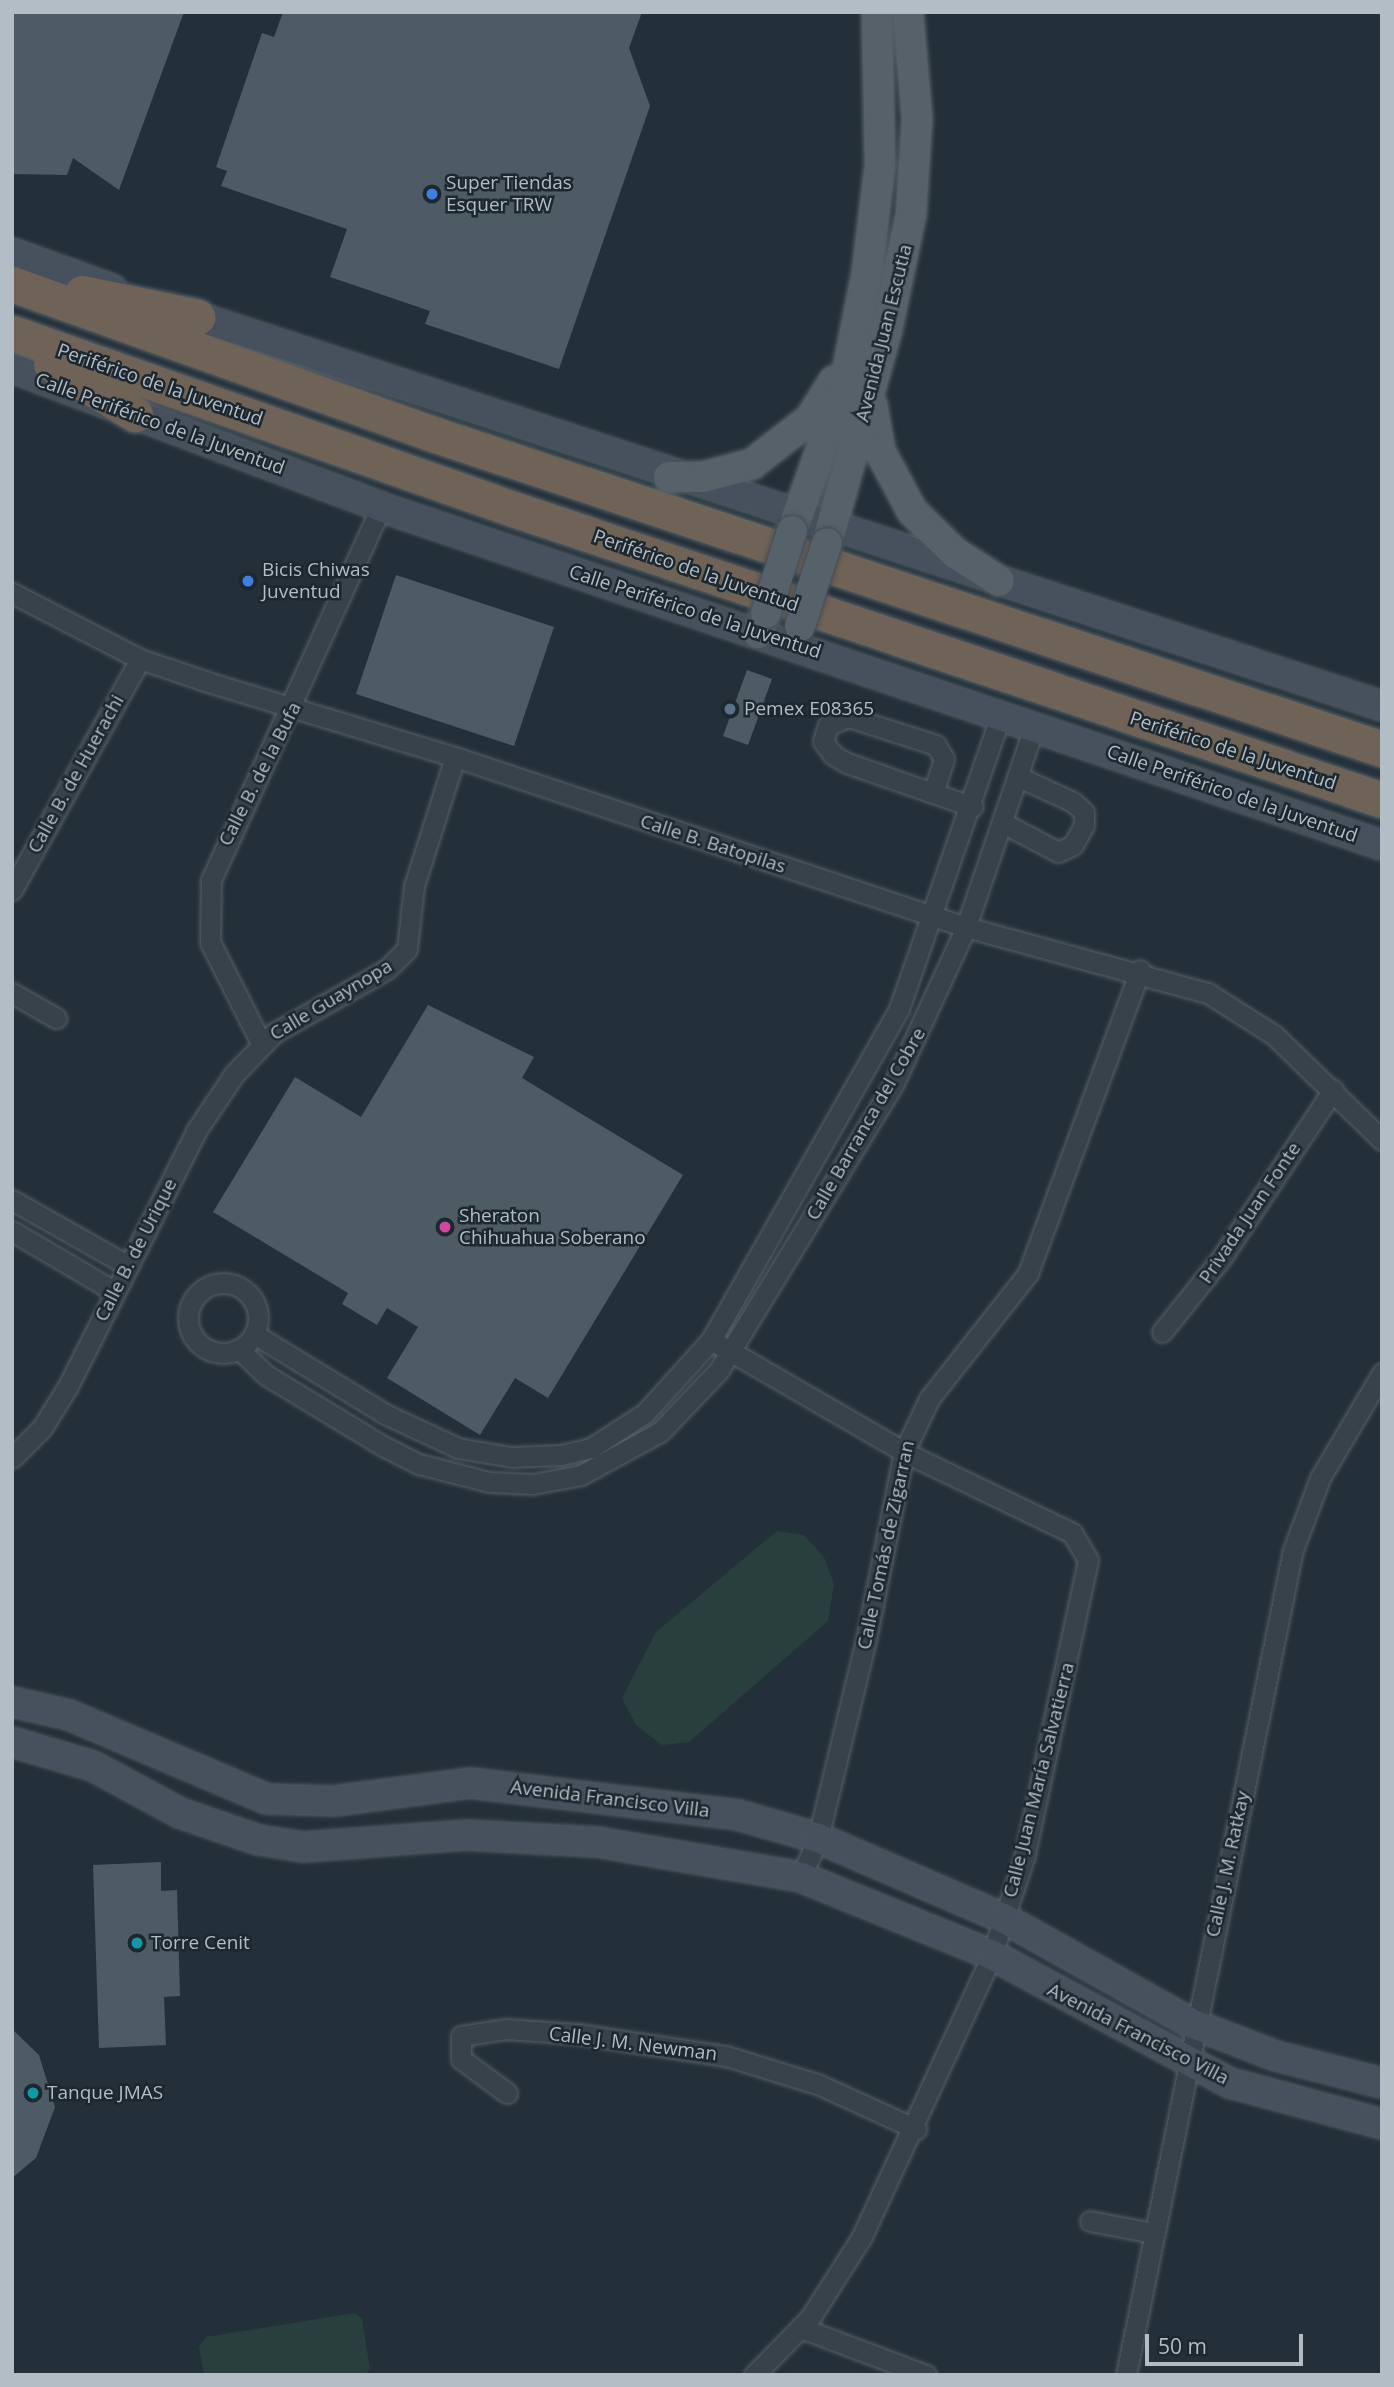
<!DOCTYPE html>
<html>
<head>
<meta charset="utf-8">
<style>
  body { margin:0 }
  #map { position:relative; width:1394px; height:2387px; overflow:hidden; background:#243039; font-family:"Open Sans",sans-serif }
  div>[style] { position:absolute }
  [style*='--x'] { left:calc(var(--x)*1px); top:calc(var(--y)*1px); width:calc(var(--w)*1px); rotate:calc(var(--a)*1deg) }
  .green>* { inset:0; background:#293f3d }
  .building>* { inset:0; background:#4d5b65 }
  .roads { filter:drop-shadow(0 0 2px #566068) drop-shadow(0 0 2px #566068) }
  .street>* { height:19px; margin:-9.5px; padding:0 9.5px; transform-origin:9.5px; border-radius:9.5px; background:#38424a }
  .street>.ring { margin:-9.5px; padding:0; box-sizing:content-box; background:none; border:19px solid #38424a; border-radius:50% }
  .secondary>* { height:28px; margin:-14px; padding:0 14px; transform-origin:14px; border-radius:14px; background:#46515d }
  .primary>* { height:30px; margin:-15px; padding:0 15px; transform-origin:15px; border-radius:15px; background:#56616a }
  .highway>* { height:35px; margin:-17.5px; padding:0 17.5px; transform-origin:17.5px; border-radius:17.5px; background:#6f6256 }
  .bridges { filter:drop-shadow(0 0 2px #414b53) drop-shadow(0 0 2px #414b53) }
  .primary-bridge>* { height:30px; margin:-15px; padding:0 15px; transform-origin:15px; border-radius:15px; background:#56616a }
  .dots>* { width:19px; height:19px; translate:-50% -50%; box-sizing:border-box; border:4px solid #1d272f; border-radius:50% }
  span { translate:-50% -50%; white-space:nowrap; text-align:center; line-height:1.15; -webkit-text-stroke:5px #1d272f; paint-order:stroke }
  .poi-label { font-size:19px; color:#b3bdc6 }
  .left { translate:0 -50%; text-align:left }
  .street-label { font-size:19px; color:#b3bdc6 }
  .frame { position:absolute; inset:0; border:14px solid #b3bdc6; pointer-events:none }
  .scale { position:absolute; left:1145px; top:2334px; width:158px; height:32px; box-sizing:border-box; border:4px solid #b3bdc6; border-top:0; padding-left:9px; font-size:21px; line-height:24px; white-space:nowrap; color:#b3bdc6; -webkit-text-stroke:5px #1d272f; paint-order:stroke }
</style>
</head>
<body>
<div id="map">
  <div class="green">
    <i style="clip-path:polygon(777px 1531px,804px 1535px,824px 1557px,834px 1584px,828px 1621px,689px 1742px,662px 1745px,636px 1725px,622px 1698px,656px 1632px)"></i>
    <i style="clip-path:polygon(355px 2313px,362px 2319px,370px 2369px,365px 2375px,204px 2375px,199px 2347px,206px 2337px)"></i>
  </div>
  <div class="building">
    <i style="clip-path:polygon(12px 12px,184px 12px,119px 190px,73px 158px,67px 175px,12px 174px)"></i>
    <i style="clip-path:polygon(283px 12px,642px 12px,629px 48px,650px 106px,559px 369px,425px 324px,430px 311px,330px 277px,347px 229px,221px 186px,227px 171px,216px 167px,262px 33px,274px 37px)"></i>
    <i style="clip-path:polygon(396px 575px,554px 627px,514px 746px,356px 694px)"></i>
    <i style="clip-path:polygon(747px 670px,772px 679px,748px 745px,723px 736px)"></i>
    <i style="clip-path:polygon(428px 1005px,534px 1057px,522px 1078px,683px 1175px,548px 1398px,515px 1378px,480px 1435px,387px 1378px,418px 1327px,387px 1308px,377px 1325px,342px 1304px,348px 1293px,213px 1212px,295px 1077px,361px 1117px)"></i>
    <i style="clip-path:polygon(161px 1862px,161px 1891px,177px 1890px,180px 1996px,164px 1997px,166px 2045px,99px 2048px,93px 1865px)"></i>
    <i style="clip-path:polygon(12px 2029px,39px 2055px,55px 2107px,36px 2158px,12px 2178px)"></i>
  </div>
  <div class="roads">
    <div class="street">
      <i style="--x:12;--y:593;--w:144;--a:27.3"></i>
      <i style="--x:140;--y:659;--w:72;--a:18.7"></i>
      <i style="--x:208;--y:682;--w:258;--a:16.9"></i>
      <i style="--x:455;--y:757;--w:539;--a:18.4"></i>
      <i style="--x:966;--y:927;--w:251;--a:15.3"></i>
      <i style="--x:1208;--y:993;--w:78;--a:32.5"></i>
      <i style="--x:1274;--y:1035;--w:151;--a:44.2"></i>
      <i style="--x:933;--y:793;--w:36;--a:-72"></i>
      <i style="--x:944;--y:759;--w:16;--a:-120"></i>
      <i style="--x:936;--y:745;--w:91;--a:-162.2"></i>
      <i style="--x:849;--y:717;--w:22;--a:159"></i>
      <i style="--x:828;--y:725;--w:17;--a:107"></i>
      <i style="--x:823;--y:741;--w:17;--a:54"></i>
      <i style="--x:833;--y:755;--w:16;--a:30"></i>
      <i style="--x:847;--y:763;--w:133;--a:19.2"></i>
      <i style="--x:1005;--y:824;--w:60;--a:27.8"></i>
      <i style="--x:1058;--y:852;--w:17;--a:-25"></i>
      <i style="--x:1073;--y:845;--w:23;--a:-61"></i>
      <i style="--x:1084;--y:825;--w:13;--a:-90"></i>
      <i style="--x:1084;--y:812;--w:15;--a:-138"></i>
      <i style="--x:1073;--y:802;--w:60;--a:-155.2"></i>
      <i style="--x:12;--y:890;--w:264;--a:-61"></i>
      <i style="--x:12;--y:993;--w:51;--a:29.6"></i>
      <i style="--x:261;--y:1043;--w:113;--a:-116.8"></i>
      <i style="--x:210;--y:942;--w:62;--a:-89.1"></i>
      <i style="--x:211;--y:880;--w:410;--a:-65.5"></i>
      <i style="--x:12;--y:1200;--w:132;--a:29.5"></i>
      <i style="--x:12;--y:1231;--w:118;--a:30.5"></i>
      <i class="ring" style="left:188px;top:1283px;width:51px;height:51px"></i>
      <i style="--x:1162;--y:1332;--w:96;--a:-51.3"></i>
      <i style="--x:1222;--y:1257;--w:201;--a:-56.4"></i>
      <i style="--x:254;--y:1334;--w:153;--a:31.4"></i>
      <i style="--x:385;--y:1414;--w:81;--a:25"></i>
      <i style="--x:458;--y:1448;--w:54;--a:9.6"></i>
      <i style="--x:511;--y:1457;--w:50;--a:-2.3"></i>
      <i style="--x:561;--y:1455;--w:31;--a:-13"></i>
      <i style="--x:591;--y:1448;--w:64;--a:-32.9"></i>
      <i style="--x:645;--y:1413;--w:98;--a:-47.9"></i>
      <i style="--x:711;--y:1340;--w:381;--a:-60.4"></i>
      <i style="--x:899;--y:1009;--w:312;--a:-70.9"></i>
      <i style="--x:711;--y:1340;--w:223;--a:30.1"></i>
      <i style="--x:904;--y:1452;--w:187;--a:25.7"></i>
      <i style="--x:1072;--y:1533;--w:31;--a:59"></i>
      <i style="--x:1088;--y:1560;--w:302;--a:102.1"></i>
      <i style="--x:1025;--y:1855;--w:105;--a:108.3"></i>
      <i style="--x:992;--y:1955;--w:312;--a:114.8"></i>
      <i style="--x:861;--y:2238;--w:95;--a:122.5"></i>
      <i style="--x:810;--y:2318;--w:80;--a:134.5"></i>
      <i style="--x:239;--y:1349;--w:37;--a:44"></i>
      <i style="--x:266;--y:1375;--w:139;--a:31.2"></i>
      <i style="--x:385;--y:1447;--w:38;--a:27"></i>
      <i style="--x:419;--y:1464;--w:72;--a:14.4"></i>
      <i style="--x:489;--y:1482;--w:44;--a:2.6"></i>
      <i style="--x:533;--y:1484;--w:49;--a:-10.6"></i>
      <i style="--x:581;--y:1475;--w:90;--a:-28.6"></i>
      <i style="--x:660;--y:1432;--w:86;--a:-46.4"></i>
      <i style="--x:719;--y:1370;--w:336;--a:-58.6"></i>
      <i style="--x:894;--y:1083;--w:172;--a:-65.2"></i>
      <i style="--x:966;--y:927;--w:211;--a:-71.2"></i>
      <i style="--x:12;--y:1458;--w:42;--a:-45"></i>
      <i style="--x:42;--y:1428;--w:49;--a:-58.2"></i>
      <i style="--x:68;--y:1386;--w:285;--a:-63.3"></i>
      <i style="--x:196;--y:1131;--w:70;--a:-56.1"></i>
      <i style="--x:235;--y:1073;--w:56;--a:-45.7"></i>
      <i style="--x:274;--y:1033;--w:130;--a:-29.5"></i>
      <i style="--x:387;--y:969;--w:28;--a:-45"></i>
      <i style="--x:407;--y:949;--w:63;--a:-83.7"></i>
      <i style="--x:414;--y:886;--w:135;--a:-72.4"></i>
      <i style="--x:801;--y:1877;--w:43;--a:-66.4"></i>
      <i style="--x:818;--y:1838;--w:204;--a:-76.4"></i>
      <i style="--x:866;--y:1640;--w:192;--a:-78.6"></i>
      <i style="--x:904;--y:1452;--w:59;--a:-64.7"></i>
      <i style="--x:929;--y:1399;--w:160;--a:-51.8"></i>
      <i style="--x:1028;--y:1273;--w:323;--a:-69.7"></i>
      <i style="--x:507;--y:2093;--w:57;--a:-143.5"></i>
      <i style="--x:461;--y:2059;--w:23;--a:-90"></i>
      <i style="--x:461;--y:2036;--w:46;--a:-8.8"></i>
      <i style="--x:506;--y:2029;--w:72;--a:4"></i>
      <i style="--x:578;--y:2034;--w:150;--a:8.5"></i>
      <i style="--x:726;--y:2056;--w:98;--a:17.1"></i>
      <i style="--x:820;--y:2085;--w:106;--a:24.6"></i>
      <i style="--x:1090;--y:2221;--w:64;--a:10.8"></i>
      <i style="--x:801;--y:2328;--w:134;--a:20.6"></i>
      <i style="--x:1126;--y:2375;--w:842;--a:-78.56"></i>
      <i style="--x:1293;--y:1550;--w:77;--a:-69.4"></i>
      <i style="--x:1320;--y:1478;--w:122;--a:-59.4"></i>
    </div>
    <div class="secondary">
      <i style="--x:12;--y:253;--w:106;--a:19.8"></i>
      <i style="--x:177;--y:310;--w:1268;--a:18.19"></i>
      <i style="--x:12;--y:368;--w:394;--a:20.6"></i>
      <i style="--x:381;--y:507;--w:1057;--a:18.66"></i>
      <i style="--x:12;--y:1702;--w:58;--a:12.8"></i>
      <i style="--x:69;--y:1715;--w:215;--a:23"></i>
      <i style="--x:267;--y:1799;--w:67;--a:1.7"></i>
      <i style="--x:334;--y:1801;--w:137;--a:-7.5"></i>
      <i style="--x:470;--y:1783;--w:270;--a:6.8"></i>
      <i style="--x:738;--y:1815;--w:83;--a:16"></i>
      <i style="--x:818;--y:1838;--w:204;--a:23.4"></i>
      <i style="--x:1005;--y:1919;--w:215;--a:29.2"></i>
      <i style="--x:1193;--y:2024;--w:89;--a:21.1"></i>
      <i style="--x:1276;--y:2056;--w:109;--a:14.3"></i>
      <i style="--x:12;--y:1742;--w:84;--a:16.5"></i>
      <i style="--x:93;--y:1766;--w:99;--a:28.4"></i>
      <i style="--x:180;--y:1813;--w:83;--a:18.9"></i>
      <i style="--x:259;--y:1840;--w:45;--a:9"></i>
      <i style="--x:303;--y:1847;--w:162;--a:-4.2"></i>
      <i style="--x:465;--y:1835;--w:132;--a:3"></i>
      <i style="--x:597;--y:1842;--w:207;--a:9.7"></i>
      <i style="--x:801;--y:1877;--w:206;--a:22.2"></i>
      <i style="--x:992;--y:1955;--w:270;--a:28.3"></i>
      <i style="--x:1230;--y:2083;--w:157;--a:15.1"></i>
    </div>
    <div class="primary">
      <i style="--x:872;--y:405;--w:47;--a:80.1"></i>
      <i style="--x:880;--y:451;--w:68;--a:61.9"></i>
      <i style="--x:912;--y:511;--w:60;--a:44.3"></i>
      <i style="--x:955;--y:553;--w:52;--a:32.5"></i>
      <i style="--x:669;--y:477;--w:34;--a:0"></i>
      <i style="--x:703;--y:477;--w:51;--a:-14.9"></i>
      <i style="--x:752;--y:464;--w:73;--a:-37.8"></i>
      <i style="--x:810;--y:419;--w:45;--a:-57.7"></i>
      <i style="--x:792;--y:531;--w:157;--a:-70.3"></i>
      <i style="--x:845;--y:383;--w:112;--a:-78.7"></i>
      <i style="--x:867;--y:273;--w:109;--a:-83.1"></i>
      <i style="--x:880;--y:165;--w:153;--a:-91.1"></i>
      <i style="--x:827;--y:543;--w:222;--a:-74.3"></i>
      <i style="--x:887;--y:329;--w:117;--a:-78.2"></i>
      <i style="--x:911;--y:214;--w:96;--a:-86.4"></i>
      <i style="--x:917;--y:118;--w:106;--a:-94.9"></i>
      <i style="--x:758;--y:633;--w:22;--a:-68"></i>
    </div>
    <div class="highway">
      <i style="--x:12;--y:284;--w:447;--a:19.6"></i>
      <i style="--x:433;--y:434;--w:1000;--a:18.36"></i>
      <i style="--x:82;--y:293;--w:118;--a:11.7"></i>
      <i style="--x:12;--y:333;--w:534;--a:19.35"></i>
      <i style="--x:516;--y:510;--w:913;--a:18.51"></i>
      <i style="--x:51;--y:364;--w:98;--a:30.8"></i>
    </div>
  </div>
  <div class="bridges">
    <div class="primary-bridge">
      <i style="--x:766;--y:613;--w:86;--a:-72.4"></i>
      <i style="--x:800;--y:626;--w:87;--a:-72"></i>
    </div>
  </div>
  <div class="dots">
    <i style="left:432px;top:194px;background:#3f7fe0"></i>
    <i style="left:248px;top:581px;background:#3f7fe0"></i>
    <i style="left:730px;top:709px;background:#5c6f8a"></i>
    <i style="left:445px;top:1227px;background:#d1479c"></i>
    <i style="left:137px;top:1943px;background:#0f9aa8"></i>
    <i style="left:33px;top:2093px;background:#0f9aa8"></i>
  </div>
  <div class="poi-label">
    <span class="left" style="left:446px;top:194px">Super Tiendas<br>Esquer TRW</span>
    <span class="left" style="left:262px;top:581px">Bicis Chiwas<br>Juventud</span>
    <span class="left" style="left:744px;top:709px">Pemex E08365</span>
    <span class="left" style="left:459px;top:1227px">Sheraton<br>Chihuahua Soberano</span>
    <span class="left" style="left:151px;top:1943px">Torre Cenit</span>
    <span class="left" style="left:47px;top:2093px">Tanque JMAS</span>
  </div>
  <div class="street-label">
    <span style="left:884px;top:333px;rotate:-76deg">Avenida Juan Escutia</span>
    <span style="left:160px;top:385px;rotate:19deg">Periférico de la Juventud</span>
    <span style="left:160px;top:424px;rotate:20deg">Calle Periférico de la Juventud</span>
    <span style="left:696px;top:571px;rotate:19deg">Periférico de la Juventud</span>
    <span style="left:695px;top:612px;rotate:18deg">Calle Periférico de la Juventud</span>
    <span style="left:1233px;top:751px;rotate:18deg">Periférico de la Juventud</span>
    <span style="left:76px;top:774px;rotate:-61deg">Calle B. de Huerachi</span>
    <span style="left:260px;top:774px;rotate:-63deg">Calle B. de la Bufa</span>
    <span style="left:1232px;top:794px;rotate:19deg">Calle Periférico de la Juventud</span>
    <span style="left:713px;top:844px;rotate:18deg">Calle B. Batopilas</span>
    <span style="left:331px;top:1000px;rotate:-31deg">Calle Guaynopa</span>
    <span style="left:866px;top:1124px;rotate:-60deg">Calle Barranca del Cobre</span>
    <span style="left:1250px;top:1213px;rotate:-56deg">Privada Juan Fonte</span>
    <span style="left:136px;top:1250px;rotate:-63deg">Calle B. de Urique</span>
    <span style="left:886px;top:1545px;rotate:-78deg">Calle Tomás de Zigarran</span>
    <span style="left:1039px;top:1780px;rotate:-76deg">Calle Juan María Salvatierra</span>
    <span style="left:610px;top:1799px;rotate:7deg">Avenida Francisco Villa</span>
    <span style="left:1228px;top:1864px;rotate:-78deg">Calle J. M. Ratkay</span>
    <span style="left:1138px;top:2034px;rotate:27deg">Avenida Francisco Villa</span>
    <span style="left:633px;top:2044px;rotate:7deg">Calle J. M. Newman</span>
  </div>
  <div class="frame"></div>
  <div class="scale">50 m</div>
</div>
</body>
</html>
